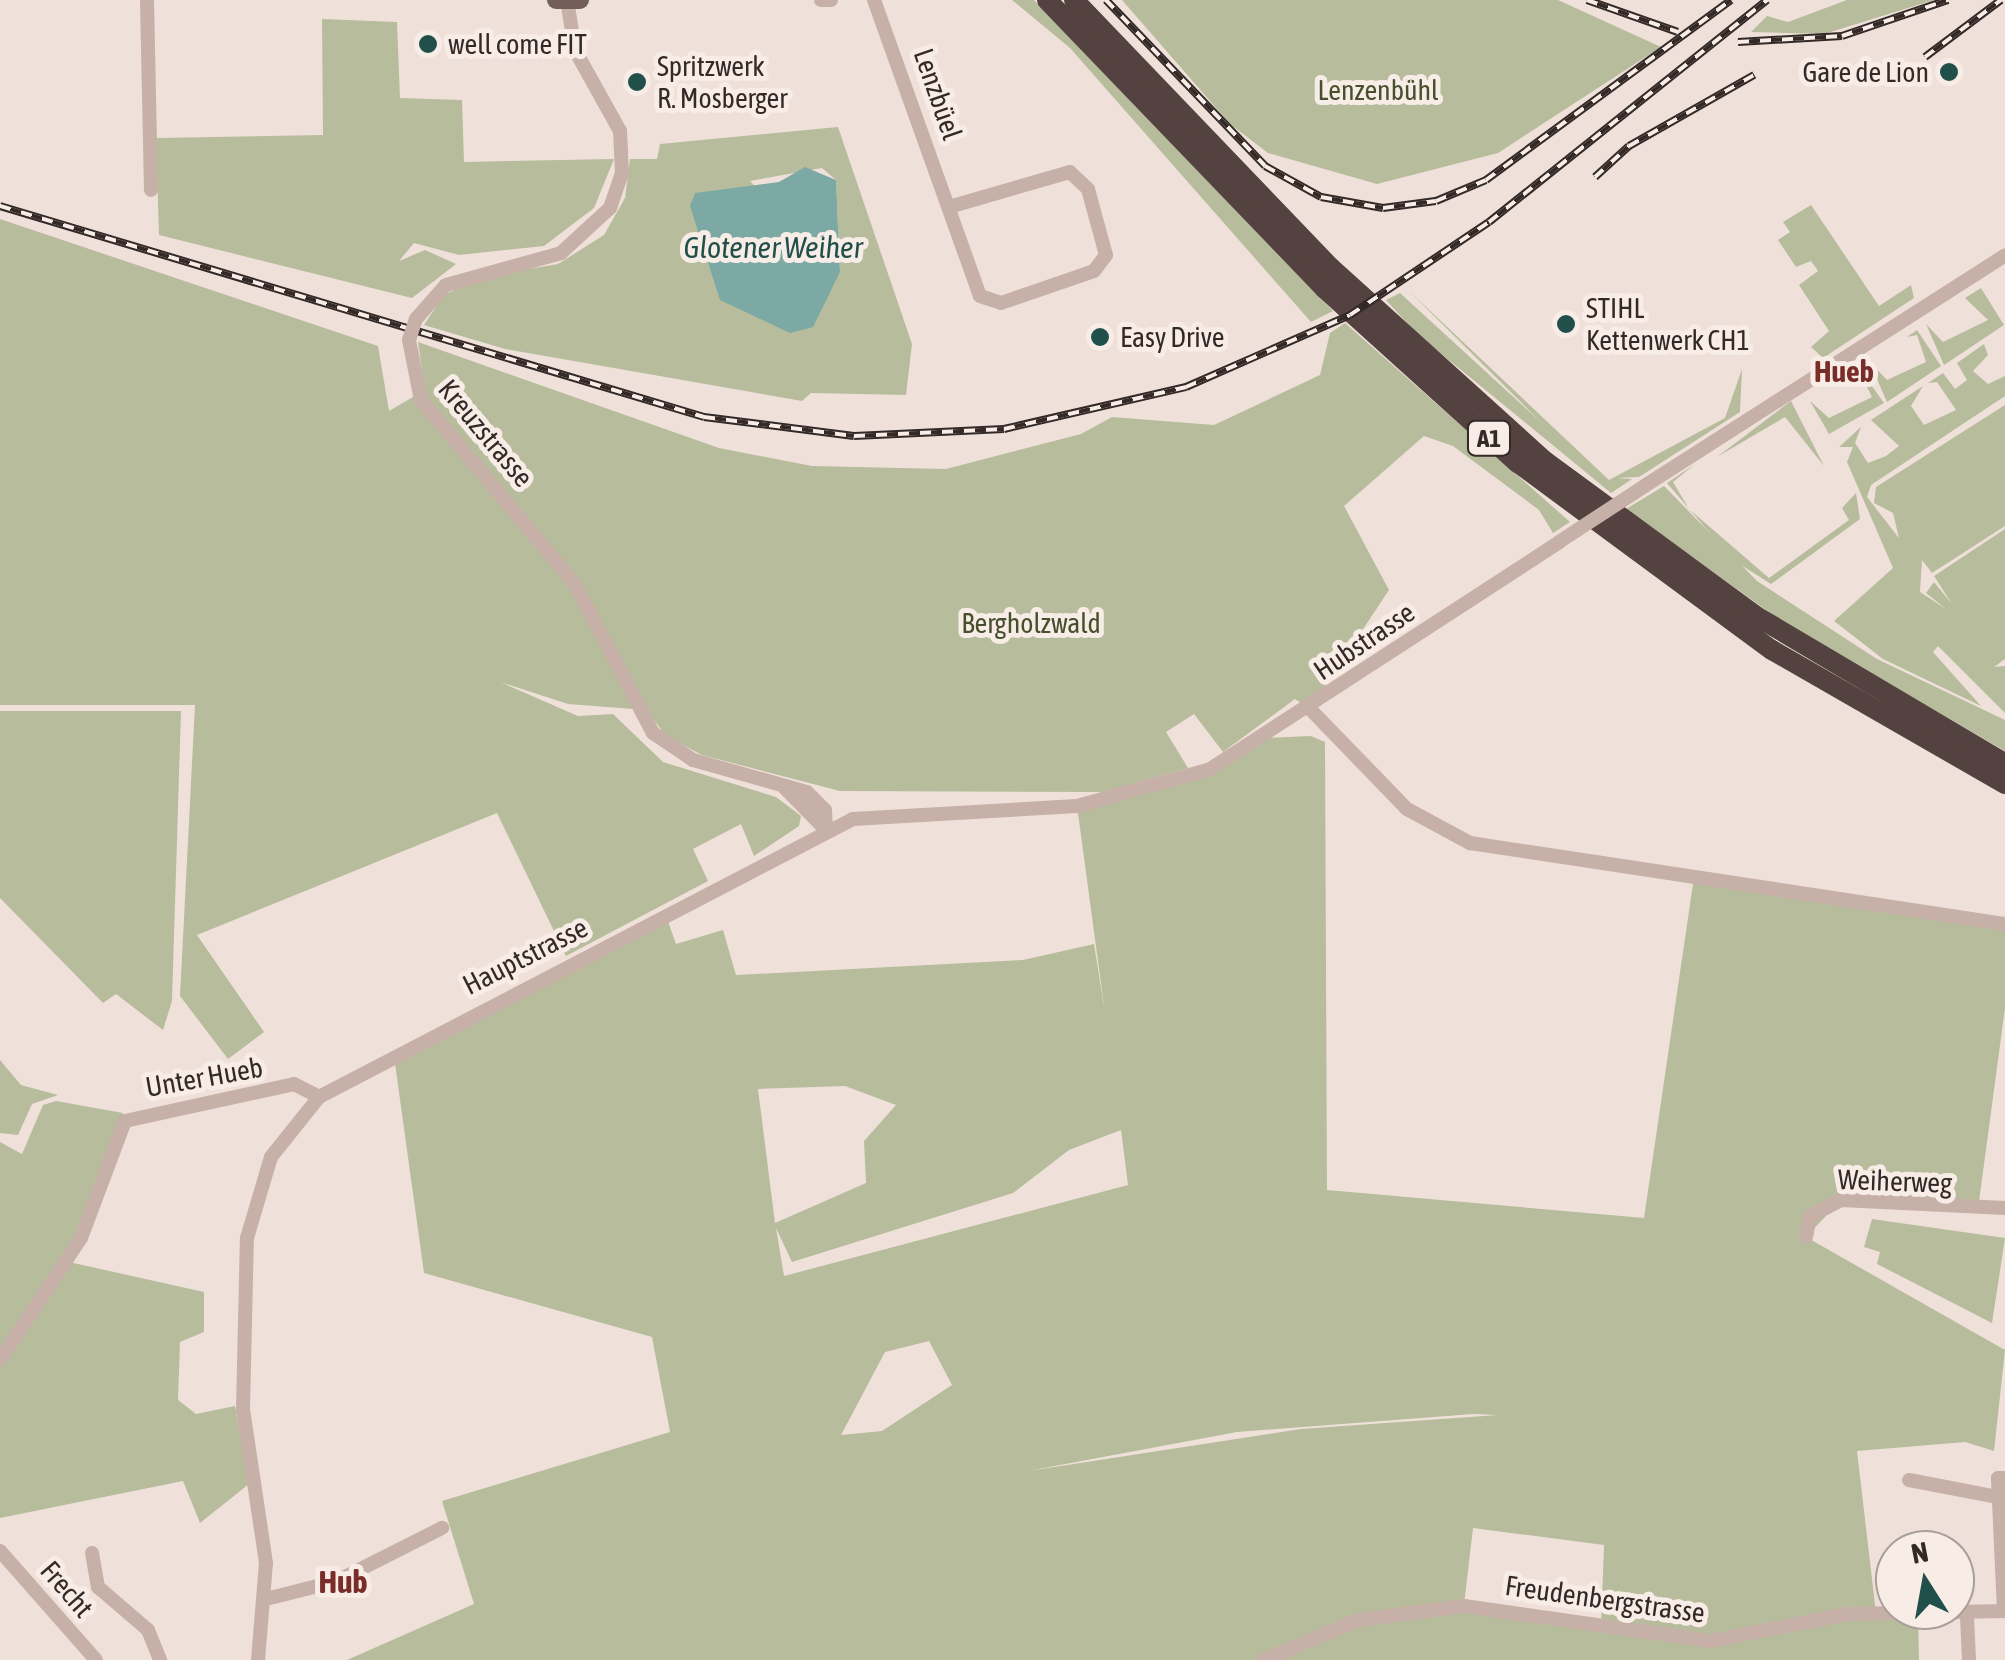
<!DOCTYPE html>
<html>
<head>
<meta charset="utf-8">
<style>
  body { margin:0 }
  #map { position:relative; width:2005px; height:1660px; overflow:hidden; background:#efe1da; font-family:"Asap Condensed",sans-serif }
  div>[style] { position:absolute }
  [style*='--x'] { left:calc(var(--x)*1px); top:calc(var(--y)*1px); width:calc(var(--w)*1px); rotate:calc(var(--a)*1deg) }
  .green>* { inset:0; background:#b7bc9c }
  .water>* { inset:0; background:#7ca9a3 }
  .minor>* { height:14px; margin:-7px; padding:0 7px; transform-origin:7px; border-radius:7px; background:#c6b0a7 }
  .major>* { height:18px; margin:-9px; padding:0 9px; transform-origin:9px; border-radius:9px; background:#735e59 }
  .highway>* { height:20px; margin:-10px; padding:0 10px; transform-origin:10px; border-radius:10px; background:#53423f }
  .rail>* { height:8px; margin-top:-4px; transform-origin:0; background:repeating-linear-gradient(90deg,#f7ece6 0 11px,#332927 0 22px); box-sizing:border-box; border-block:2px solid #332927 }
  .minor-bridge>* { height:14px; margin:-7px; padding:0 7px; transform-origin:7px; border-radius:7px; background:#c6b0a7 }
  .dots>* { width:28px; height:28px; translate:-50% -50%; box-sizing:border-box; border:5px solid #f7ece6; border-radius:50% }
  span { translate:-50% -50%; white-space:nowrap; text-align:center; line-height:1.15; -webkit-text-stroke:10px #f7ece6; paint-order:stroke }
  .shield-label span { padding:2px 8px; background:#f7ece6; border:2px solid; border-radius:8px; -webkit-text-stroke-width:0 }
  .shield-label { font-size:25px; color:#332927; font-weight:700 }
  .poi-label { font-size:28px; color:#332927 }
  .left { translate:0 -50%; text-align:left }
  .right { translate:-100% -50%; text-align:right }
  .park-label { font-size:28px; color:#484f2d }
  .street-label { font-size:28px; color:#332927 }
  .water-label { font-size:30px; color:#21504b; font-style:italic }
  .neighbourhood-label { font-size:30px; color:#7a2d28; font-weight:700 }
  .quarter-label { font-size:32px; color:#7a2d28; font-weight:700 }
  .north { position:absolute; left:1875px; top:1530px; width:100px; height:100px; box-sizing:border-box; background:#f7ece6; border:2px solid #a99e9a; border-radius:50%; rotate:349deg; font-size:28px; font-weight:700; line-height:40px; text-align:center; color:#332927 }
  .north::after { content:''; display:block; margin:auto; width:35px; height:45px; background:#21504b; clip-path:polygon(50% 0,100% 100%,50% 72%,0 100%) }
</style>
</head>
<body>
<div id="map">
  <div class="green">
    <i style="clip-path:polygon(1012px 0,1034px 0,1333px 311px,1311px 322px,1070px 48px)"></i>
    <i style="clip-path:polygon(1122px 0,1558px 0,1661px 47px,1498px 153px,1377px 184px,1268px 153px,1230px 124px)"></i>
    <i style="clip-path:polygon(1847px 0,1934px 0,1824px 34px,1751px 32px,1767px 16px,1788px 22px)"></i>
    <i style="clip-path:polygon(322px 19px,397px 22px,400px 98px,462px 100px,464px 162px,614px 159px,594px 208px,544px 246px,459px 255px,414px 243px,399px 261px,425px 250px,456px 264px,412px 298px,159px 235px,156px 138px,323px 135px)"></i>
    <i style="clip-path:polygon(evenodd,838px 127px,912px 344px,906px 395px,811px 393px,802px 401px,505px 349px,424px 325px,443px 296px,475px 278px,558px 264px,604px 235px,625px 198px,630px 159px,657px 159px,660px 144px,838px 127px,822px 168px,836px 180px,840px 272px,750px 181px,822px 168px)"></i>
    <i style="clip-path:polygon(1811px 205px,1879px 306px,1911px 285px,1914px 298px,1823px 358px,1811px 347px,1829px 331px,1799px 285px,1818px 271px,1811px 261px,1796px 267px,1778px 240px,1790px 232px,1783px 222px)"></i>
    <i style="clip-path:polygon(0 219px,378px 346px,389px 411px,425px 390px,418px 342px,719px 448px,812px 466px,946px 469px,1081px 434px,1112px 417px,1214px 425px,1320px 375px,1330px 333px,1345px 323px,1570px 522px,1553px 533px,1539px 510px,1453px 446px,1424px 436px,1344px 506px,1389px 590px,1310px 709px,1295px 699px,1223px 752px,1194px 714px,1166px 732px,1188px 768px,1103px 792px,840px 791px,702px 755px,666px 736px,646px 710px,568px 704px,500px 682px,578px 716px,613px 714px,663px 762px,776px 797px,801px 816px,799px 826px,754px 856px,741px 824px,693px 849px,708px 881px,566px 956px,497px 813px,197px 935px,264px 1032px,228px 1059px,180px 996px,195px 705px,0 705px)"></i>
    <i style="clip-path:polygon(1981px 288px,2004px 325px,1944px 365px,1926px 324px,1943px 342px,1988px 320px,1965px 298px)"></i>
    <i style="clip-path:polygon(1407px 289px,1609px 480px,1725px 418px,1742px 369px,1740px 412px,1639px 477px,1616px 478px,1632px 479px,1611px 493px,1416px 333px,1386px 300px,1400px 293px,1543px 424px)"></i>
    <i style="clip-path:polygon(1917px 330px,1941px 366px,1887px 402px,1869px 361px,1887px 380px,1926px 362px,1917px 335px,1907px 337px)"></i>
    <i style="clip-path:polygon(1984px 344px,1988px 355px,1973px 371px,1988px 384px,2005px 376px,2005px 396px,1871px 485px,1867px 497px,1899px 538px,1893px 513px,1874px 503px,1876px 487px,2005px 405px,2005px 526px,1932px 573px,1922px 560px,1920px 592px,1946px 609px,1926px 593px,1934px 582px,1952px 604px,1934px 576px,2005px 529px,2005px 659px,1994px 667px,2005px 666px,2005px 713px,1938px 646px,1933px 652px,1981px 706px,1883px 659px,1834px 621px,1893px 568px,1847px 462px,1853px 447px,1839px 447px,1861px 427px,1855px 443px,1868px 463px,1886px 456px,1899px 446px,1871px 420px,1923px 386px,1911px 406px,1924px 425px,1956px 410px,1937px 382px,1928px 383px,1943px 373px,1955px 389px,1967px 380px,1957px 363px)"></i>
    <i style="clip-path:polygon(1859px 368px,1884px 403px,1829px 434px,1810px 401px,1829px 418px,1872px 397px,1860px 373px,1852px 378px)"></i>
    <i style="clip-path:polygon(1791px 401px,1824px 466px,1785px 417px,1717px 457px)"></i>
    <i style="clip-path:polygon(1695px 464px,1673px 482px,1689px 509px,1769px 578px,1849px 520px,1842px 508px,1856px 493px,1860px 519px,1771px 584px,1733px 560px,1667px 483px)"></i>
    <i style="clip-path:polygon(1664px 486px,1757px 581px,1877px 659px,2005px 720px,2005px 751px,1781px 621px,1626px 509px)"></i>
    <i style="clip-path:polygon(0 711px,181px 711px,172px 1001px,163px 1030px,116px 994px,103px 1003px,0 898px)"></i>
    <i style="clip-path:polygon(evenodd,1311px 736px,1325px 742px,1327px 1190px,1644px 1218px,1694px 877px,2005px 924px,2005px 1008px,1978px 1209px,1841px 1200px,1806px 1237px,2005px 1350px,1994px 1451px,1965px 1442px,1857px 1451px,1876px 1613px,1918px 1616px,1919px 1660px,347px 1660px,474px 1604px,442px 1501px,670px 1432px,652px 1337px,424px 1273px,394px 1056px,665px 913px,676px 944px,723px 930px,736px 975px,1023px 960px,1094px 944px,1105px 1013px,1077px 806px,1137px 796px,1267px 738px,1311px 736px,845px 1086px,896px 1105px,864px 1141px,866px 1183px,775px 1223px,758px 1089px,845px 1086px,1311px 736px,1121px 1130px,1128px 1185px,784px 1276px,776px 1228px,792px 1262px,1013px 1193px,1069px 1150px,1121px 1130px,1311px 736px,929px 1341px,952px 1385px,882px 1431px,841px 1435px,885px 1352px,929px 1341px,1311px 736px,1473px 1414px,1498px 1415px,1301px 1429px,1028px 1471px,1237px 1432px,1473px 1414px,1311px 736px,1473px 1528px,1604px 1545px,1601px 1627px,1464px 1605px,1473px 1528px)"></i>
    <i style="clip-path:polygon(0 1060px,21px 1085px,58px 1095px,32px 1104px,18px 1135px,0 1133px)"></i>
    <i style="clip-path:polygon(56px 1101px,123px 1113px,72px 1242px,0 1350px,0 1142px,22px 1154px,43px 1105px)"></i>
    <i style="clip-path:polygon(1872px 1219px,2005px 1238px,1992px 1323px,1877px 1264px,1880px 1252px,1864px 1247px)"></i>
    <i style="clip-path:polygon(69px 1262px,204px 1292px,204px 1332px,180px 1342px,178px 1400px,196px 1414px,235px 1406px,249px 1484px,200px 1523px,183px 1481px,0 1518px,0 1366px)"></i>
  </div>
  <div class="water">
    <i style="clip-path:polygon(805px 167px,836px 180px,840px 272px,813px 327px,790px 333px,720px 300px,690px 206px,695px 193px,779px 182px)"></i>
  </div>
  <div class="minor">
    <i style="--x:147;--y:0;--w:190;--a:88.8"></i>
    <i style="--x:821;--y:0;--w:10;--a:0"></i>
    <i style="--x:874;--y:0;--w:314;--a:70.3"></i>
    <i style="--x:980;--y:296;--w:22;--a:18"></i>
    <i style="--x:1001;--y:303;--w:98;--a:-19"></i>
    <i style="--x:1094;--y:271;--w:20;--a:-53"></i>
    <i style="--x:1106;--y:255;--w:68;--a:-105.3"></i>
    <i style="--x:1088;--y:189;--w:25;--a:-137"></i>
    <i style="--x:1070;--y:172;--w:126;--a:163.9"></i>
    <i style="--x:416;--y:319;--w:45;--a:-48.6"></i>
    <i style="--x:446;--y:285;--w:119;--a:-15.5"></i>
    <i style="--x:561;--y:253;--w:67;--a:-42.6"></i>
    <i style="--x:610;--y:208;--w:37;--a:-71"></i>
    <i style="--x:622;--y:173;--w:42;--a:-92.7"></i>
    <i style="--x:620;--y:131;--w:93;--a:-119.1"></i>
    <i style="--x:575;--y:50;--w:45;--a:-99"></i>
    <i style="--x:409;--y:340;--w:61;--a:78.7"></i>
    <i style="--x:421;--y:400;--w:240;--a:50.1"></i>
    <i style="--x:575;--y:584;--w:168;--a:62.4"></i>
    <i style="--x:653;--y:733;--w:48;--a:34"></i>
    <i style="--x:693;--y:760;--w:118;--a:15.7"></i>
    <i style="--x:807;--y:792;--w:25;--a:45"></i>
    <i style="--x:825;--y:810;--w:20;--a:87"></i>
    <i style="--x:1646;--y:485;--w:426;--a:-32.6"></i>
    <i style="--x:1310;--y:709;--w:139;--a:45.9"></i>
    <i style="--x:1407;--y:809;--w:72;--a:28.4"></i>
    <i style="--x:1470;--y:843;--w:541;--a:8.61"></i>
    <i style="--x:783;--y:786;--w:62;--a:45.7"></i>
    <i style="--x:1806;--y:1237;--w:21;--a:-79"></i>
    <i style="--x:1810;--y:1216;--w:35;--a:-27"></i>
    <i style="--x:1841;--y:1200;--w:164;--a:2.8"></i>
    <i style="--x:0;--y:1360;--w:146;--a:-56.4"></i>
    <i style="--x:81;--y:1238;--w:125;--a:-69.4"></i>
    <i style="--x:125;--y:1121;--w:173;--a:-12.3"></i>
    <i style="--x:294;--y:1084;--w:28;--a:27"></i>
    <i style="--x:1909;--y:1480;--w:91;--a:10.8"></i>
    <i style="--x:0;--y:1551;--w:145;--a:48.6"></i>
    <i style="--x:92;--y:1553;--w:35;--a:80"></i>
    <i style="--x:98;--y:1587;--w:66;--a:40.7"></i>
    <i style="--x:148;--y:1630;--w:32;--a:68"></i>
    <i style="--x:266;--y:1599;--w:73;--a:-14.2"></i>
    <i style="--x:337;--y:1581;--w:118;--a:-26.8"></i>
    <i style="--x:2004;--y:1611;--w:133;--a:-92.6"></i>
    <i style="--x:1998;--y:1478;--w:7;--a:0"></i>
    <i style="--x:1967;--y:1616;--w:44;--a:87.4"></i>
    <i style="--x:258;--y:1660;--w:97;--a:-85.3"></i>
    <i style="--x:266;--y:1563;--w:155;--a:-98.5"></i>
    <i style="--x:243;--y:1410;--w:172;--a:-88.7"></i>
    <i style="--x:247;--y:1238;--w:84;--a:-73.5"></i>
    <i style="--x:271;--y:1157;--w:77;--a:-51.3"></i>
    <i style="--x:319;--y:1097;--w:602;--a:-27.5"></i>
    <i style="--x:853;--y:819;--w:224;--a:-3.3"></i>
    <i style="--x:1077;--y:806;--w:138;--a:-15.5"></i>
    <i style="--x:1210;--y:769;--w:416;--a:-33"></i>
    <i style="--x:1264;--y:1660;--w:102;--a:-23.1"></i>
    <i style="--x:1358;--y:1620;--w:107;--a:-7.5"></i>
    <i style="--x:1464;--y:1606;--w:248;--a:8.1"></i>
    <i style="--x:1710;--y:1641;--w:140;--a:-11.1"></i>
    <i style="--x:1847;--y:1614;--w:158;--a:-1.1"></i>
  </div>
  <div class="major">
    <i style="--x:556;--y:0;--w:24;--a:0"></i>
  </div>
  <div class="highway">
    <i style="--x:1047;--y:0;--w:400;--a:46.1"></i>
    <i style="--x:1324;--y:288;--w:261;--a:42.1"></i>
    <i style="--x:1518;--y:463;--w:315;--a:36.4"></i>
    <i style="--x:1772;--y:650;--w:269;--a:29.9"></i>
    <i style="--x:1074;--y:0;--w:370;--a:46.2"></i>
    <i style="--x:1330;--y:267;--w:290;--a:42.1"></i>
    <i style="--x:1545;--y:461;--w:262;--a:36.3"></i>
    <i style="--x:1756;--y:616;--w:289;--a:30.6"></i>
  </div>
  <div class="rail">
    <i style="--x:1106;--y:0;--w:230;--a:46.2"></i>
    <i style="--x:1265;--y:166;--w:64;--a:29"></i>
    <i style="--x:1321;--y:197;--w:63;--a:10.1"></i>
    <i style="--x:1383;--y:208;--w:53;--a:-7.5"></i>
    <i style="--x:1436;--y:201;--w:54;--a:-22.8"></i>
    <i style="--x:1486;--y:180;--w:304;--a:-36.3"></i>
    <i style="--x:1587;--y:0;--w:96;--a:19.4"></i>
    <i style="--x:1738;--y:42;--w:104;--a:-3.3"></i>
    <i style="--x:1842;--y:36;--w:112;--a:-18.8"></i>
    <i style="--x:1925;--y:57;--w:95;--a:-36.9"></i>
    <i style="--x:1595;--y:177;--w:46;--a:-42.4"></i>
    <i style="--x:1629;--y:146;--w:144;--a:-29.6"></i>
    <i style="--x:0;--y:206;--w:735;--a:16.68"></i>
    <i style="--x:704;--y:417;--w:151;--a:7.2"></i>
    <i style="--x:854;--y:436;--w:150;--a:-2.7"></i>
    <i style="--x:1004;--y:429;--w:187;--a:-13"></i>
    <i style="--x:1186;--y:387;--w:179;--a:-23.7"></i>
    <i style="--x:1350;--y:315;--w:167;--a:-33.8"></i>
    <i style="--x:1489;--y:222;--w:356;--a:-38.6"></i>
  </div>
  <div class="minor-bridge">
    <i style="--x:409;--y:340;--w:22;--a:-72"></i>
    <i style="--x:1559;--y:542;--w:104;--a:-33.2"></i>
  </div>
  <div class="dots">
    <i style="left:428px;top:44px;background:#21504b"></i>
    <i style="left:1949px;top:72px;background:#21504b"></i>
    <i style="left:637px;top:82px;background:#21504b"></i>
    <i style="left:1566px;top:324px;background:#21504b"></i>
    <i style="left:1100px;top:337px;background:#21504b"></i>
  </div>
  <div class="shield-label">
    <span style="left:1489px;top:438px">A1</span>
  </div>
  <div class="poi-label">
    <span class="left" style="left:448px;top:44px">well come FIT</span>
    <span class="left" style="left:657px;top:82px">Spritzwerk<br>R. Mosberger</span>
    <span class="right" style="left:1929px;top:72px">Gare de Lion</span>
    <span class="left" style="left:1586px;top:324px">STIHL<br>Kettenwerk CH1</span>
    <span class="left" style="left:1120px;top:337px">Easy Drive</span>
  </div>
  <div class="park-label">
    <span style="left:1378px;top:90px">Lenzenbühl</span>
    <span style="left:1031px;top:623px">Bergholzwald</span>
  </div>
  <div class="street-label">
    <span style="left:938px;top:94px;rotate:71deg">Lenzbüel</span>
    <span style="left:486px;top:433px;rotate:50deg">Kreuzstrasse</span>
    <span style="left:1364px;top:641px;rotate:-34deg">Hubstrasse</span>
    <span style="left:525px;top:956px;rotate:-27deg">Hauptstrasse</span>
    <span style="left:204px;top:1077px;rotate:-10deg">Unter Hueb</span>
    <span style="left:1895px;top:1181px;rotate:2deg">Weiherweg</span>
    <span style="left:67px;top:1589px;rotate:49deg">Frecht</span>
    <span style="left:1605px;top:1599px;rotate:8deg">Freudenbergstrasse</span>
  </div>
  <div class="water-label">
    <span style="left:773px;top:247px">Glotener Weiher</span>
  </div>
  <div class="neighbourhood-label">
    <span style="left:1844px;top:371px">Hueb</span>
  </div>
  <div class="quarter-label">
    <span style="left:343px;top:1582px">Hub</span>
  </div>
  <div class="north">N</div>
</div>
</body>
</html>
